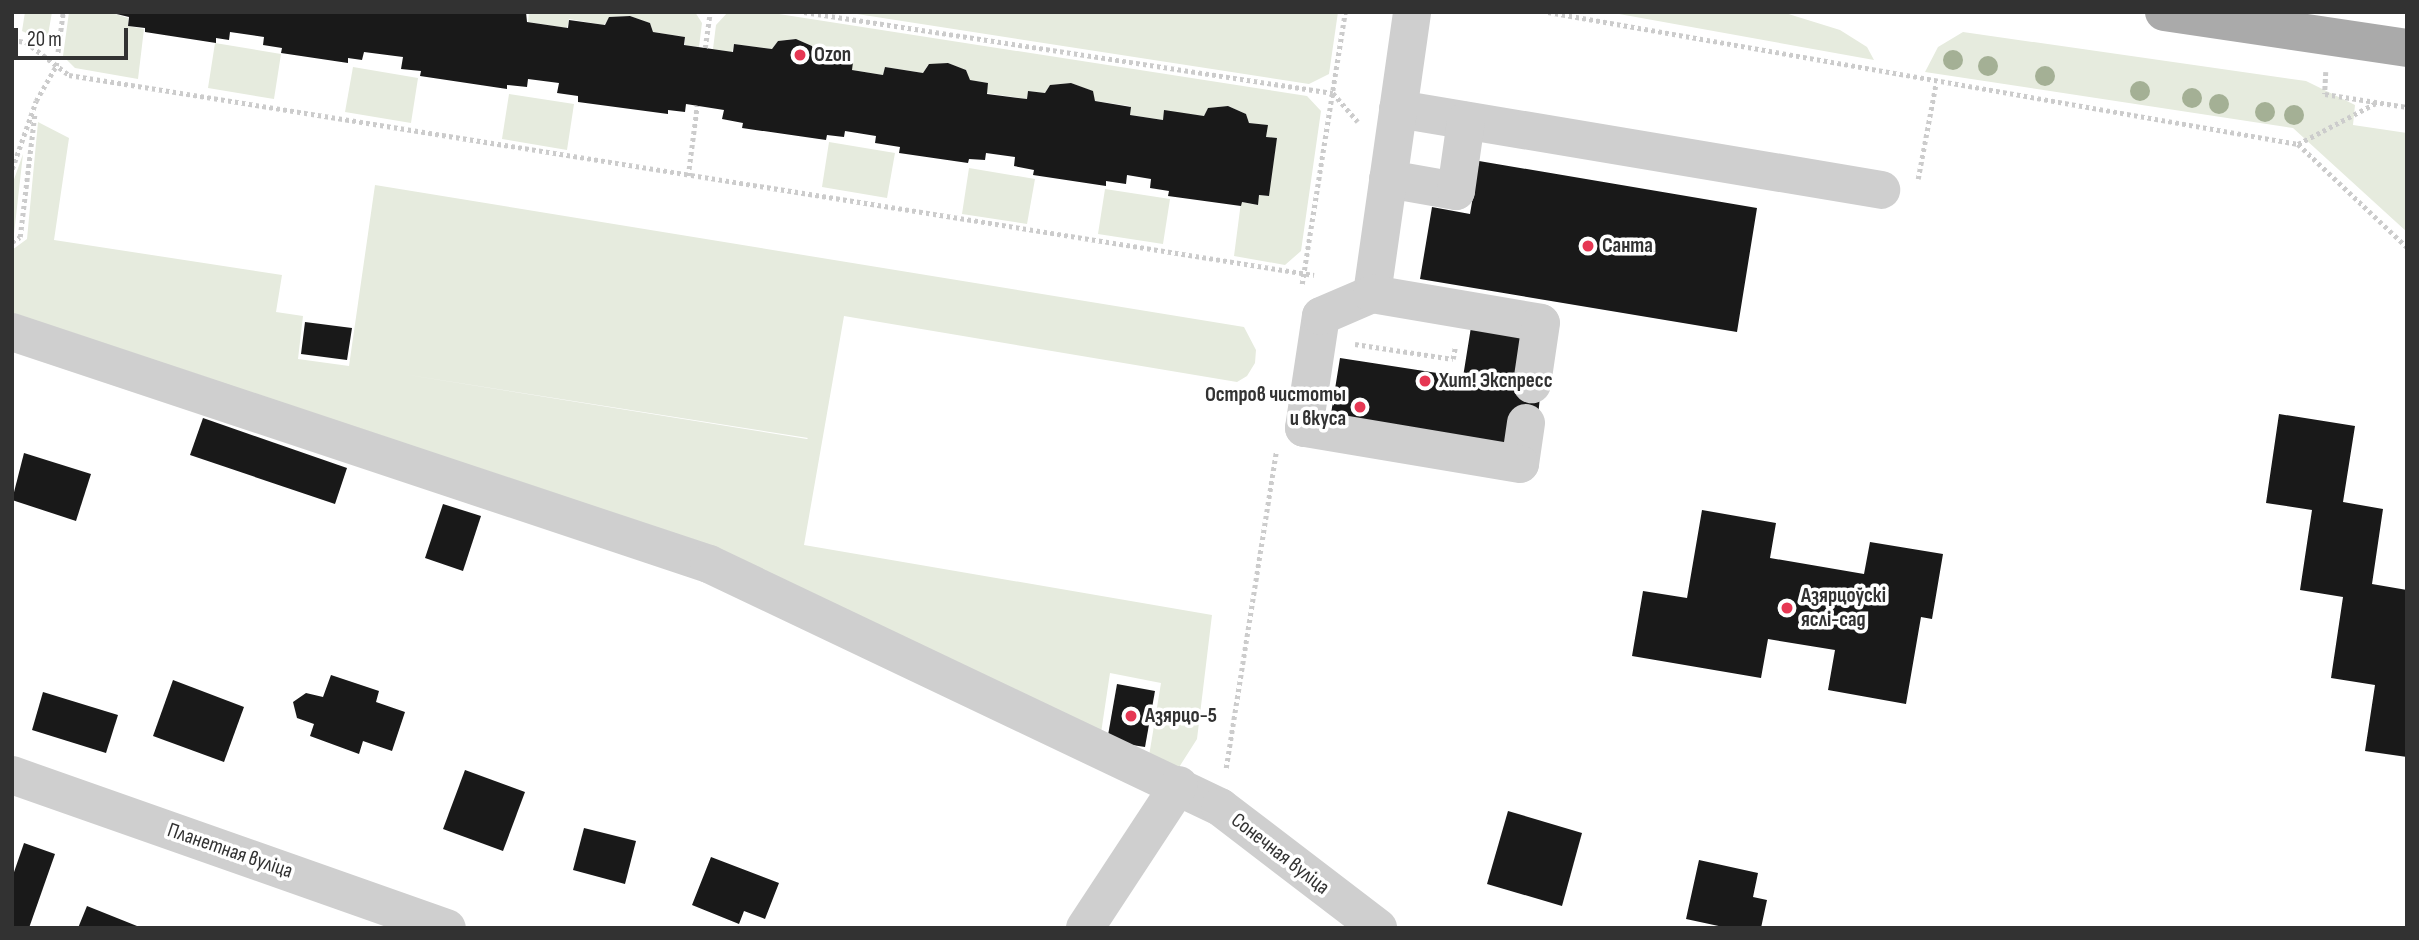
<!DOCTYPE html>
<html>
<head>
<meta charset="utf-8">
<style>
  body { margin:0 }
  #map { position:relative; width:2419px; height:940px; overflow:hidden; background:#fff; font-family:"Sofia Sans Condensed",sans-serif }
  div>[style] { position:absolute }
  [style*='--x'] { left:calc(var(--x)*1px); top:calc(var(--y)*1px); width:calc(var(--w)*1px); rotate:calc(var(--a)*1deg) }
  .green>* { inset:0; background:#e6ebde }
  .building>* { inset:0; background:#191919 }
  .path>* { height:4.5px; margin-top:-2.25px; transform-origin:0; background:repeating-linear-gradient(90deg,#ccc 0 3.5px,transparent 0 7px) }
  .minor>* { height:38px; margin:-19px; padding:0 19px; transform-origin:19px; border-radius:19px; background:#cfcfcf }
  .major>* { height:38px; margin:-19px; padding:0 19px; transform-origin:19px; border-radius:19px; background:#aaa }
  .trees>* { width:20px; height:20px; margin:-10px; border-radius:50%; background:#a4b095 }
  .dots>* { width:19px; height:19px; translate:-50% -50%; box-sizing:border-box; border:4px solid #fff; border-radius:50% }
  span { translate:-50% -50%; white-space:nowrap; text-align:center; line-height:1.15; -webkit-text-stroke:7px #fff; paint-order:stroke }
  .poi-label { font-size:21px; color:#323232; font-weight:700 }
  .left { translate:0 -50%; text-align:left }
  .right { translate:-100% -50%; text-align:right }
  .street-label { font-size:21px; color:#323232 }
  .frame { position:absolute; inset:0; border:14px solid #323232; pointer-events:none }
  .scale { position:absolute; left:14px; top:28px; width:114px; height:32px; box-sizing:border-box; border:4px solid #323232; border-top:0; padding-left:9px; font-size:21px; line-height:24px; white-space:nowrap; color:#323232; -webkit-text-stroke:5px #fff; paint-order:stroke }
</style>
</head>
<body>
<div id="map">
  <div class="green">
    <i style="clip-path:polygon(25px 12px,52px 12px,48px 35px,39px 39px,22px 31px)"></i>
    <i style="clip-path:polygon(69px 12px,109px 12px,128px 18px,128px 26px,144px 29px,138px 79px,75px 68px,63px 56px)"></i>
    <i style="clip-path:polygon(529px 12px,695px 12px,702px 23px,699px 47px,685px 45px,685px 37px,653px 32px,650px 23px,630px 16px,610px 17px,604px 25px,569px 19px,567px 28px,528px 22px)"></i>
    <i style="clip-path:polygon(728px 12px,766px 12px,1307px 96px,1321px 111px,1301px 251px,1285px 265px,1234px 256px,1241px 202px,1257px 205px,1258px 195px,1268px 196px,1277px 138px,1266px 137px,1267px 125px,1249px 123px,1246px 114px,1228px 106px,1208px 108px,1204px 116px,1165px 111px,1163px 120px,1130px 115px,1130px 106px,1095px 101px,1092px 91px,1071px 83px,1050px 85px,1045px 93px,1028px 91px,1027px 99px,986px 93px,988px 83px,969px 80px,966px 70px,948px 63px,928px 65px,923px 73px,885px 67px,883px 75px,852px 70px,852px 61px,816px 56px,813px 46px,795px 39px,778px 41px,772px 49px,734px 44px,732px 52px,713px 49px,716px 25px)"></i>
    <i style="clip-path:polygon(844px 12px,1338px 12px,1329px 74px,1309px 84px)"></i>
    <i style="clip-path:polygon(1608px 12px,1782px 12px,1840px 30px,1867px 47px,1874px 60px)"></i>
    <i style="clip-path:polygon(1963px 32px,2306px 81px,2355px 105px,2353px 125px,2407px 133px,2407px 232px,2293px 128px,1925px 72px,1938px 47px)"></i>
    <i style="clip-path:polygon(215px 43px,281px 54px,274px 99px,208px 88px)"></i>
    <i style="clip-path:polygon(353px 67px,418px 78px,411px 123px,345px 112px)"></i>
    <i style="clip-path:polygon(509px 94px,574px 104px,567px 150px,502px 139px)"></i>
    <i style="clip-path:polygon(evenodd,38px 122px,69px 138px,54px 240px,282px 275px,276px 312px,303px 316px,298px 359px,349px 366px,375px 185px,1244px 327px,1256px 350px,1255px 363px,1247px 376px,1237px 382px,844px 316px,804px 545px,1212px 615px,1197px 739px,1176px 772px,1149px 756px,1161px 683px,1110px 673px,1101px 733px,12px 318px,12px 250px,27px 239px,38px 122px,396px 373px,808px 438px,807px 439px,396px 373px)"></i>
    <i style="clip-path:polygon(829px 142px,895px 153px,887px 198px,822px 187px)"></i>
    <i style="clip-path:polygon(23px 154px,14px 234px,12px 235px,12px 185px)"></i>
    <i style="clip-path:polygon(969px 168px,1035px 179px,1027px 224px,962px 214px)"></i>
    <i style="clip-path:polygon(1105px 189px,1170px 199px,1163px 244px,1098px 234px)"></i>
  </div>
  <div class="building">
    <i style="clip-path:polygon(108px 12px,526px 12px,527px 22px,568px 28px,569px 20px,605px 25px,609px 17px,630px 16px,650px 23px,653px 32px,685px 37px,684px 45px,733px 52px,734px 44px,772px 49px,778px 41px,796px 39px,812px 46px,816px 56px,853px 62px,852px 70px,883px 75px,885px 67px,923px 73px,929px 64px,948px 63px,966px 70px,970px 80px,988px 83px,987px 94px,1027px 99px,1028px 91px,1045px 93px,1050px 85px,1071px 83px,1093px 91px,1095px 101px,1131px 107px,1130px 115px,1163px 120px,1164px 110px,1204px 116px,1208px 108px,1228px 106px,1246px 114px,1249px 123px,1268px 125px,1266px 137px,1277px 138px,1269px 196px,1259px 195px,1258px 205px,1242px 202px,1241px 206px,1168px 196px,1169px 191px,1150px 188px,1151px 179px,1127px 175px,1126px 184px,1106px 181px,1106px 186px,1033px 175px,1034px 170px,1014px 166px,1015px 157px,986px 153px,985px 160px,969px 159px,968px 163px,899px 153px,900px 147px,875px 143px,876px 136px,845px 131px,844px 137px,827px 135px,826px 140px,742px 128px,743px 123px,722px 119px,724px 110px,686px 104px,685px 112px,668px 110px,668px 114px,578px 102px,578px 96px,557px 93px,559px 83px,528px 79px,527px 87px,507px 85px,507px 89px,420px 76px,421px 71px,401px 69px,403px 57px,364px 52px,362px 60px,348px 58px,348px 63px,281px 53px,282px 48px,263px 45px,264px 37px,230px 32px,229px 40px,216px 38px,216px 43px,145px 32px,145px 28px,128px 26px,129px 17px)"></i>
    <i style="clip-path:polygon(1479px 161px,1757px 208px,1737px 332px,1420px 279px,1432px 207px,1470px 214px)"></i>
    <i style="clip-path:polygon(305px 322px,352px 328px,347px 360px,301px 354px)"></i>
    <i style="clip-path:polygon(1471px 327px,1527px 336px,1540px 396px,1538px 417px,1509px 448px,1330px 420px,1340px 358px,1463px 377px)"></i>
    <i style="clip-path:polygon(2279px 414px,2355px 426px,2343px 502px,2383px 509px,2372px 584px,2407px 590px,2407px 757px,2365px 751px,2375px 685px,2331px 678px,2343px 597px,2300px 590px,2312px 510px,2266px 503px)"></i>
    <i style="clip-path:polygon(203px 418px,347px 468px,335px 504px,190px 455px)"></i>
    <i style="clip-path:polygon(24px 453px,91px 474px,76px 521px,12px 500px)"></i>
    <i style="clip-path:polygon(443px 504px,481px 516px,463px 571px,425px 558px)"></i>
    <i style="clip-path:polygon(1702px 510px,1776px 523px,1770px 558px,1864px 574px,1870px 542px,1943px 554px,1932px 619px,1921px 617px,1906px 704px,1828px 690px,1835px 650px,1768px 639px,1761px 678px,1632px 656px,1643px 591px,1687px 598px)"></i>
    <i style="clip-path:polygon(331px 675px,379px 691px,376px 702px,405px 712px,392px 751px,363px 741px,359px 754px,310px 736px,314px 724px,297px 718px,293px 702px,306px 693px,323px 697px)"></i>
    <i style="clip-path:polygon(173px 680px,244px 707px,224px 762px,153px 736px)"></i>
    <i style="clip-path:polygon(1117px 684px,1155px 691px,1145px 747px,1107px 741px)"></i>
    <i style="clip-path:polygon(43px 692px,118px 715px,106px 753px,32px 730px)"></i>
    <i style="clip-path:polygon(465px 770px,525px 792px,503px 851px,443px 829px)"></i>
    <i style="clip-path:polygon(1508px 811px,1582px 833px,1562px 906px,1487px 884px)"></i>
    <i style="clip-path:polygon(584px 828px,636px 841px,625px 884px,573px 870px)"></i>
    <i style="clip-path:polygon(24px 843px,55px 854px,29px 928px,12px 928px,12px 878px)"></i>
    <i style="clip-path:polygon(711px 857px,779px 883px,765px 919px,744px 911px,739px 924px,692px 905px)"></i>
    <i style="clip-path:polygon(1699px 860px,1758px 873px,1753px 897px,1767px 900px,1761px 928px,1728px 928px,1686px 919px)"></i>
    <i style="clip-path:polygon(87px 906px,142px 928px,78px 928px)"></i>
  </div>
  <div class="path">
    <i style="--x:804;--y:12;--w:535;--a:8.71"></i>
    <i style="--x:1333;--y:93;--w:38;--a:49"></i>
    <i style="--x:1548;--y:12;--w:762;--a:9.98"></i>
    <i style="--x:2298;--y:144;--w:150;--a:43.4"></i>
    <i style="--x:12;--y:40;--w:14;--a:8"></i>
    <i style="--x:26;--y:42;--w:54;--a:37.5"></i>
    <i style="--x:69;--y:75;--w:1261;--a:9.13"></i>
    <i style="--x:705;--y:48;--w:36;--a:-82"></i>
    <i style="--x:2326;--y:72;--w:22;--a:93"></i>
    <i style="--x:2325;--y:94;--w:83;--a:9"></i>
    <i style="--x:2298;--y:144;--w:88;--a:-27.7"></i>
    <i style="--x:12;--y:169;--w:72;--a:-70.6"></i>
    <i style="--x:36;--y:101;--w:40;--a:-60.3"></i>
    <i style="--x:56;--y:66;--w:54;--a:-82.6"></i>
    <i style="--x:688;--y:176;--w:71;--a:-82.7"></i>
    <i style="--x:1918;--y:179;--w:98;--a:-79.4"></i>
    <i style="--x:12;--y:242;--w:9;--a:-32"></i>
    <i style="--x:20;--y:237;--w:126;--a:-83.2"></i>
    <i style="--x:1302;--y:284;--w:275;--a:-81"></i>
    <i style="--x:1355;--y:344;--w:99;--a:8.7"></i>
    <i style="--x:1453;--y:359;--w:11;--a:-80"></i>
    <i style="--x:1226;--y:768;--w:320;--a:-81"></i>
  </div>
  <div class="minor">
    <i style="--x:1398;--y:109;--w:490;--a:9.5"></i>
    <i style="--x:1388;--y:179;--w:69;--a:10"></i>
    <i style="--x:1456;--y:191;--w:71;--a:-81.9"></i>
    <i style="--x:1372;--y:294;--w:285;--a:-81.9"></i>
    <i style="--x:12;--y:332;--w:735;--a:18.41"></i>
    <i style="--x:709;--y:564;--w:566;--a:25.43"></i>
    <i style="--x:1220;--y:807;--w:199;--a:37.4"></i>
    <i style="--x:1526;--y:423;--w:41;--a:98.3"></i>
    <i style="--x:1520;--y:464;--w:219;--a:-170.5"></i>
    <i style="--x:1304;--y:428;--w:113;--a:-81.4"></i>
    <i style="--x:1321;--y:316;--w:56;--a:-23.3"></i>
    <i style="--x:1372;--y:294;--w:171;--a:9.7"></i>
    <i style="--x:1541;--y:323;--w:62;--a:98.4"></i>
    <i style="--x:12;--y:775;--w:461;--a:19.4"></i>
    <i style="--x:1085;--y:928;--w:171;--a:-56.7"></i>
  </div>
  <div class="major">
    <i style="--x:2164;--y:12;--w:246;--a:8.4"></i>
  </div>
  <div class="trees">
    <i style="left:1953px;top:60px"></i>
    <i style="left:1988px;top:66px"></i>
    <i style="left:2045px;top:76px"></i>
    <i style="left:2140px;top:91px"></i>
    <i style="left:2192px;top:98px"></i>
    <i style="left:2219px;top:104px"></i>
    <i style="left:2265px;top:112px"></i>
    <i style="left:2294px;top:115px"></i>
  </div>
  <div class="dots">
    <i style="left:800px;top:55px;background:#e63753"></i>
    <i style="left:1588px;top:246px;background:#e63753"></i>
    <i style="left:1425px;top:381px;background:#e63753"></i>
    <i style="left:1360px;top:407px;background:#e63753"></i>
    <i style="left:1787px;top:608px;background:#e63753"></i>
    <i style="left:1131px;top:716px;background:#e63753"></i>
  </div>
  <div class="poi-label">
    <span class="left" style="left:814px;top:55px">Ozon</span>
    <span class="left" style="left:1602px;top:246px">Санта</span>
    <span class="left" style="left:1439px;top:381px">Хит! Экспресс</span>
    <span class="right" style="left:1346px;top:407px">Остров чистоты<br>и вкуса</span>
    <span class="left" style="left:1801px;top:608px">Азярцоўскі<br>яслі-сад</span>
    <span class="left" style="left:1145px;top:716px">Азярцо-5</span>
  </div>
  <div class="street-label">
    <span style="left:230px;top:851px;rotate:19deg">Планетная вуліца</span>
    <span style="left:1280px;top:854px;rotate:38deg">Сонечная вуліца</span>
  </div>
  <div class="frame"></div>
  <div class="scale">20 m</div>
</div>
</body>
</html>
